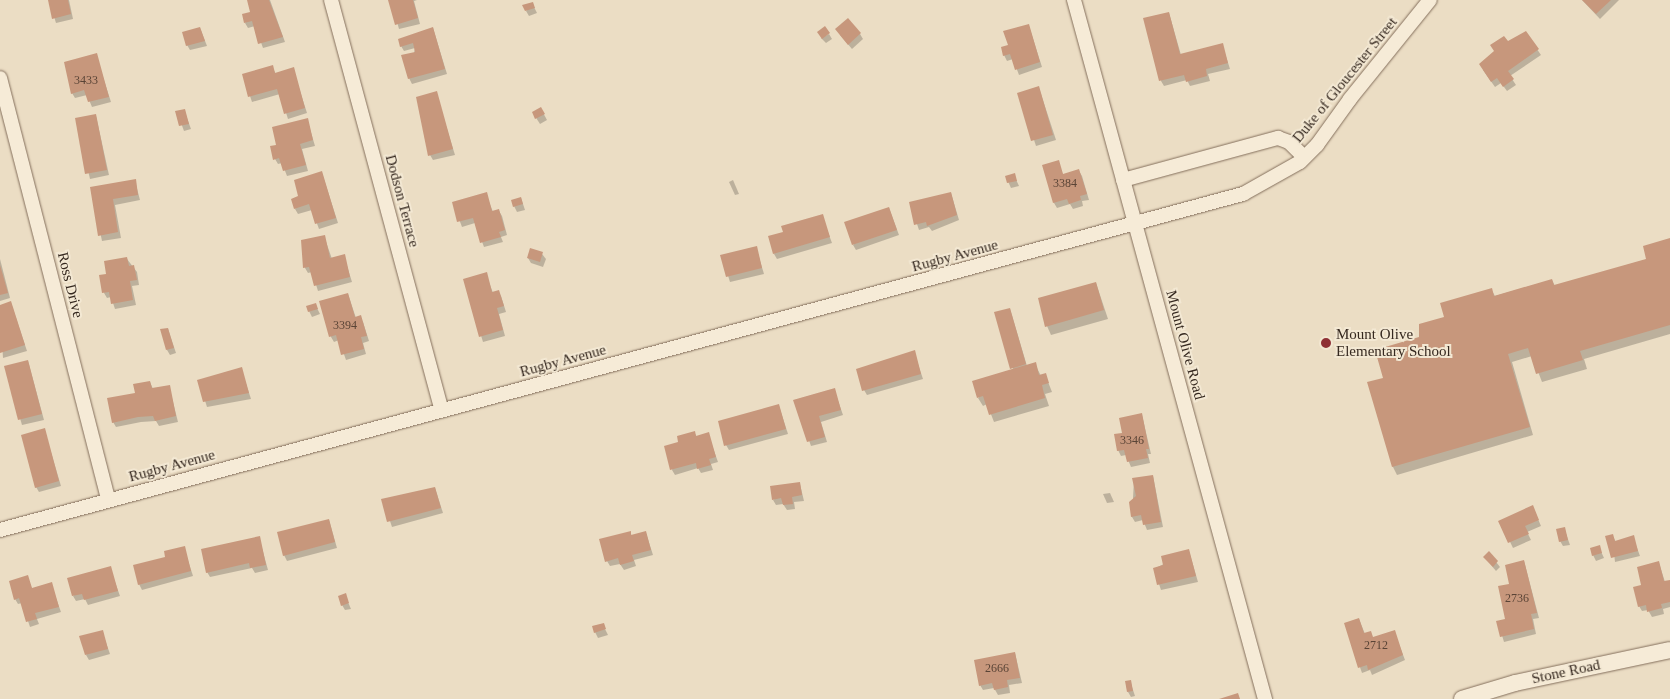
<!DOCTYPE html>
<html>
<head>
<meta charset="utf-8">
<style>
  body { margin:0 }
  #map { position:relative; width:1670px; height:699px; overflow:hidden; background:#ebddc4; font-family:Georgia,serif }
  div>[style] { position:absolute }
  [style*='--x'] { left:calc(var(--x)*1px); top:calc(var(--y)*1px); width:calc(var(--w)*1px); rotate:calc(var(--a)*1deg) }
  .shadow>* { inset:0; background:#0003 }
  .building>* { inset:0; background:#c7977c }
  .roads { filter:drop-shadow(0 0 1px #846f5c) drop-shadow(0 0 1px #846f5c) }
  .minor>* { height:14px; margin:-7px; padding:0 7px; transform-origin:7px; border-radius:7px; background:#f6ebd7 }
  .tertiary>* { height:16px; margin:-8px; padding:0 8px; transform-origin:8px; border-radius:8px; background:#f6ebd7 }
  .dots>* { width:14px; height:14px; translate:-50% -50%; box-sizing:border-box; border:2px solid #f3e8d3; border-radius:50% }
  span { translate:-50% -50%; white-space:nowrap; text-align:center; line-height:1.15; -webkit-text-stroke:4px #f3e8d3; paint-order:stroke }
  .number-label { font-size:12px; color:#5a4436 }
  .number-label span { -webkit-text-stroke-width:0 }
  .street-label { font-size:15px; color:#35281f }
  .poi-label { font-size:15px; color:#35281f }
  .left { translate:0 -50%; text-align:left }
</style>
</head>
<body>
<div id="map">
  <div class="shadow">
    <i style="clip-path:polygon(49px 0,69px 0,73px 19px,56px 23px)"></i>
    <i style="clip-path:polygon(248px 0,270px 0,285px 42px,263px 48px,255px 26px,248px 28px,245px 23px,252px 13px)"></i>
    <i style="clip-path:polygon(391px 0,417px 0,414px 1px,420px 24px,399px 29px)"></i>
    <i style="clip-path:polygon(1582px 0,1619px 0,1600px 19px)"></i>
    <i style="clip-path:polygon(532px 3px,537px 13px,529px 16px,526px 11px)"></i>
    <i style="clip-path:polygon(1169px 13px,1181px 55px,1222px 44px,1230px 69px,1208px 74px,1210px 81px,1190px 86px,1187px 80px,1164px 86px,1161px 81px)"></i>
    <i style="clip-path:polygon(1029px 26px,1042px 67px,1019px 75px,1013px 59px,1007px 61px,1004px 55px)"></i>
    <i style="clip-path:polygon(200px 28px,207px 46px,190px 50px,187px 45px)"></i>
    <i style="clip-path:polygon(433px 28px,447px 74px,412px 84px,409px 78px,415px 48px,404px 51px,401px 46px)"></i>
    <i style="clip-path:polygon(1526px 33px,1541px 55px,1510px 76px,1516px 85px,1507px 91px,1501px 83px,1495px 87px,1483px 70px,1508px 43px)"></i>
    <i style="clip-path:polygon(829px 34px,832px 39px,826px 43px,821px 38px)"></i>
    <i style="clip-path:polygon(860px 34px,863px 39px,852px 49px,840px 35px)"></i>
    <i style="clip-path:polygon(96px 55px,111px 102px,92px 107px,87px 95px,75px 98px,72px 93px)"></i>
    <i style="clip-path:polygon(272px 67px,276px 74px,293px 69px,307px 113px,288px 119px,280px 94px,252px 102px,243px 75px)"></i>
    <i style="clip-path:polygon(1039px 88px,1056px 140px,1036px 146px,1019px 94px)"></i>
    <i style="clip-path:polygon(436px 93px,455px 155px,433px 160px,430px 155px)"></i>
    <i style="clip-path:polygon(541px 109px,547px 120px,540px 124px,533px 113px)"></i>
    <i style="clip-path:polygon(184px 110px,191px 129px,184px 131px,177px 112px)"></i>
    <i style="clip-path:polygon(96px 116px,109px 175px,90px 179px,76px 119px)"></i>
    <i style="clip-path:polygon(307px 119px,315px 146px,302px 149px,308px 171px,287px 176px,282px 163px,278px 164px,275px 159px,278px 146px)"></i>
    <i style="clip-path:polygon(1058px 162px,1063px 175px,1079px 171px,1082px 176px,1089px 200px,1082px 201px,1083px 206px,1073px 209px,1070px 204px,1057px 208px,1054px 203px,1043px 166px)"></i>
    <i style="clip-path:polygon(322px 173px,338px 223px,319px 229px,312px 210px,298px 214px,295px 209px,300px 197px)"></i>
    <i style="clip-path:polygon(1014px 175px,1019px 186px,1011px 188px,1006px 177px)"></i>
    <i style="clip-path:polygon(733px 180px,739px 194px,735px 195px,729px 182px)"></i>
    <i style="clip-path:polygon(135px 181px,140px 200px,115px 205px,121px 238px,102px 241px,91px 188px)"></i>
    <i style="clip-path:polygon(951px 193px,959px 220px,932px 231px,929px 227px,919px 230px,910px 203px)"></i>
    <i style="clip-path:polygon(486px 194px,493px 212px,499px 211px,502px 216px,507px 235px,501px 237px,503px 242px,484px 247px,475px 223px,462px 227px,453px 203px)"></i>
    <i style="clip-path:polygon(521px 198px,525px 210px,517px 212px,514px 206px)"></i>
    <i style="clip-path:polygon(889px 208px,899px 235px,856px 250px,853px 245px)"></i>
    <i style="clip-path:polygon(822px 216px,832px 243px,777px 259px,774px 254px,784px 232px)"></i>
    <i style="clip-path:polygon(324px 236px,332px 259px,344px 256px,352px 282px,318px 291px,312px 272px,308px 273px,305px 268px,303px 241px)"></i>
    <i style="clip-path:polygon(1670px 239px,1670px 334px,1584px 359px,1587px 369px,1542px 382px,1532px 356px,1512px 362px,1533px 435px,1397px 475px,1393px 467px,1385px 378px,1420px 338px,1491px 289px,1495px 296px,1552px 280px,1555px 286px,1648px 259px)"></i>
    <i style="clip-path:polygon(756px 247px,764px 274px,730px 282px,722px 256px)"></i>
    <i style="clip-path:polygon(542px 254px,546px 259px,543px 267px,531px 263px,528px 258px)"></i>
    <i style="clip-path:polygon(0 259px,10px 298px,0 301px)"></i>
    <i style="clip-path:polygon(127px 259px,137px 272px,139px 285px,132px 286px,136px 305px,115px 309px,111px 297px,107px 298px,104px 293px,107px 275px)"></i>
    <i style="clip-path:polygon(486px 274px,493px 293px,498px 291px,501px 296px,506px 312px,499px 314px,505px 336px,483px 342px,464px 280px)"></i>
    <i style="clip-path:polygon(1096px 283px,1108px 319px,1051px 335px,1047px 326px)"></i>
    <i style="clip-path:polygon(348px 294px,356px 318px,360px 317px,363px 322px,369px 341px,363px 343px,366px 354px,346px 360px,339px 340px,334px 342px,331px 337px,321px 302px)"></i>
    <i style="clip-path:polygon(11px 303px,27px 351px,3px 358px,0 306px)"></i>
    <i style="clip-path:polygon(315px 304px,320px 314px,312px 317px,309px 311px)"></i>
    <i style="clip-path:polygon(1010px 309px,1027px 366px,1035px 364px,1041px 376px,1045px 374px,1052px 392px,1045px 394px,1049px 406px,994px 422px,987px 404px,983px 406px,978px 398px,1013px 370px)"></i>
    <i style="clip-path:polygon(168px 329px,176px 353px,170px 355px,167px 350px)"></i>
    <i style="clip-path:polygon(914px 352px,923px 379px,867px 395px,864px 390px)"></i>
    <i style="clip-path:polygon(28px 361px,44px 420px,22px 425px,5px 367px)"></i>
    <i style="clip-path:polygon(241px 368px,251px 399px,207px 407px,199px 381px)"></i>
    <i style="clip-path:polygon(150px 382px,153px 389px,169px 386px,178px 422px,159px 426px,156px 421px,141px 422px,116px 427px,113px 422px)"></i>
    <i style="clip-path:polygon(834px 389px,843px 415px,821px 422px,827px 442px,811px 446px,795px 400px)"></i>
    <i style="clip-path:polygon(779px 406px,788px 434px,729px 450px,726px 445px)"></i>
    <i style="clip-path:polygon(1142px 415px,1151px 454px,1148px 454px,1150px 463px,1131px 467px,1126px 455px,1121px 456px,1118px 450px,1123px 434px)"></i>
    <i style="clip-path:polygon(44px 429px,61px 486px,39px 492px,36px 487px)"></i>
    <i style="clip-path:polygon(694px 432px,697px 437px,708px 434px,718px 462px,711px 464px,713px 470px,701px 473px,698px 468px,675px 475px,672px 470px,680px 443px)"></i>
    <i style="clip-path:polygon(1153px 476px,1163px 527px,1147px 530px,1143px 520px,1135px 522px,1132px 517px,1134px 479px)"></i>
    <i style="clip-path:polygon(800px 484px,804px 501px,794px 502px,795px 509px,787px 510px,783px 504px,776px 505px,773px 500px)"></i>
    <i style="clip-path:polygon(435px 488px,443px 513px,392px 527px,383px 500px)"></i>
    <i style="clip-path:polygon(1110px 493px,1114px 502px,1107px 503px,1103px 494px)"></i>
    <i style="clip-path:polygon(1535px 512px,1541px 526px,1527px 532px,1531px 540px,1513px 548px,1500px 521px)"></i>
    <i style="clip-path:polygon(329px 520px,337px 548px,287px 561px,284px 555px)"></i>
    <i style="clip-path:polygon(1564px 528px,1570px 545px,1563px 546px,1560px 541px)"></i>
    <i style="clip-path:polygon(630px 532px,632px 536px,646px 533px,653px 555px,634px 560px,636px 566px,624px 570px,620px 564px,610px 566px,607px 561px)"></i>
    <i style="clip-path:polygon(1612px 535px,1616px 542px,1633px 537px,1640px 556px,1615px 562px)"></i>
    <i style="clip-path:polygon(259px 537px,268px 570px,255px 573px,252px 568px,210px 577px,207px 572px)"></i>
    <i style="clip-path:polygon(1599px 547px,1604px 558px,1596px 561px,1593px 555px)"></i>
    <i style="clip-path:polygon(184px 548px,193px 576px,142px 590px,139px 584px,166px 558px)"></i>
    <i style="clip-path:polygon(1189px 551px,1198px 582px,1161px 590px,1154px 569px)"></i>
    <i style="clip-path:polygon(1489px 553px,1500px 567px,1496px 571px,1485px 558px)"></i>
    <i style="clip-path:polygon(1524px 561px,1539px 618px,1533px 619px,1536px 634px,1504px 642px,1498px 622px,1507px 620px,1511px 585px)"></i>
    <i style="clip-path:polygon(1659px 563px,1665px 582px,1670px 581px,1670px 607px,1663px 609px,1664px 614px,1652px 617px,1648px 610px,1642px 611px,1639px 606px,1642px 586px)"></i>
    <i style="clip-path:polygon(110px 568px,120px 596px,88px 605px,85px 599px,76px 601px,73px 596px)"></i>
    <i style="clip-path:polygon(27px 576px,32px 589px,51px 584px,61px 612px,37px 619px,39px 624px,30px 627px,22px 603px,18px 604px,15px 599px)"></i>
    <i style="clip-path:polygon(345px 595px,351px 609px,345px 610px,342px 605px)"></i>
    <i style="clip-path:polygon(1359px 619px,1365px 634px,1373px 638px,1394px 631px,1405px 660px,1372px 675px,1370px 670px,1362px 673px,1345px 624px)"></i>
    <i style="clip-path:polygon(603px 625px,608px 635px,598px 638px,595px 632px)"></i>
    <i style="clip-path:polygon(102px 631px,110px 654px,89px 660px,86px 655px)"></i>
    <i style="clip-path:polygon(1015px 653px,1022px 683px,1009px 685px,1010px 693px,998px 695px,994px 688px,983px 690px,980px 685px)"></i>
    <i style="clip-path:polygon(1130px 681px,1135px 696px,1131px 697px,1128px 692px)"></i>
  </div>
  <div class="building">
    <i style="clip-path:polygon(48px 0,68px 0,71px 14px,52px 19px)"></i>
    <i style="clip-path:polygon(247px 0,269px 0,283px 37px,258px 44px,252px 21px,244px 23px,242px 14px,250px 12px)"></i>
    <i style="clip-path:polygon(388px 0,413px 0,418px 18px,395px 25px)"></i>
    <i style="clip-path:polygon(1582px 0,1611px 0,1596px 14px)"></i>
    <i style="clip-path:polygon(533px 2px,535px 8px,525px 11px,522px 5px)"></i>
    <i style="clip-path:polygon(1169px 12px,1180px 54px,1223px 43px,1228px 63px,1206px 69px,1207px 76px,1186px 82px,1184px 75px,1159px 81px,1143px 18px)"></i>
    <i style="clip-path:polygon(848px 18px,861px 33px,848px 45px,835px 29px)"></i>
    <i style="clip-path:polygon(1029px 24px,1040px 62px,1015px 70px,1010px 54px,1003px 56px,1001px 47px,1008px 45px,1003px 31px)"></i>
    <i style="clip-path:polygon(825px 26px,830px 33px,822px 39px,817px 32px)"></i>
    <i style="clip-path:polygon(200px 27px,205px 41px,186px 46px,182px 32px)"></i>
    <i style="clip-path:polygon(433px 27px,445px 69px,408px 79px,401px 55px,415px 52px,413px 43px,400px 47px,398px 39px)"></i>
    <i style="clip-path:polygon(1526px 31px,1539px 49px,1508px 71px,1514px 79px,1503px 87px,1497px 78px,1491px 82px,1479px 64px,1494px 51px,1490px 45px,1504px 36px,1508px 41px)"></i>
    <i style="clip-path:polygon(97px 53px,109px 97px,88px 102px,84px 90px,71px 94px,64px 62px)"></i>
    <i style="clip-path:polygon(273px 65px,275px 73px,294px 67px,305px 108px,284px 114px,277px 89px,248px 97px,242px 74px)"></i>
    <i style="clip-path:polygon(1039px 86px,1053px 135px,1031px 141px,1017px 93px)"></i>
    <i style="clip-path:polygon(437px 91px,453px 149px,428px 156px,416px 97px)"></i>
    <i style="clip-path:polygon(541px 107px,545px 114px,535px 119px,532px 112px)"></i>
    <i style="clip-path:polygon(185px 109px,189px 124px,179px 126px,175px 111px)"></i>
    <i style="clip-path:polygon(96px 114px,107px 170px,85px 174px,75px 118px)"></i>
    <i style="clip-path:polygon(308px 118px,313px 140px,300px 144px,306px 165px,283px 171px,279px 158px,273px 160px,270px 146px,276px 145px,272px 127px)"></i>
    <i style="clip-path:polygon(1059px 160px,1063px 174px,1079px 169px,1087px 194px,1080px 196px,1081px 200px,1069px 204px,1067px 199px,1053px 203px,1042px 165px)"></i>
    <i style="clip-path:polygon(322px 171px,336px 218px,315px 224px,309px 204px,294px 209px,291px 199px,298px 196px,294px 180px)"></i>
    <i style="clip-path:polygon(1015px 173px,1017px 181px,1007px 183px,1005px 176px)"></i>
    <i style="clip-path:polygon(136px 179px,138px 195px,113px 199px,118px 232px,98px 236px,90px 187px)"></i>
    <i style="clip-path:polygon(487px 192px,492px 211px,499px 209px,505px 230px,499px 232px,501px 237px,480px 243px,473px 218px,457px 222px,452px 202px)"></i>
    <i style="clip-path:polygon(951px 192px,957px 215px,927px 226px,926px 222px,914px 225px,909px 202px)"></i>
    <i style="clip-path:polygon(521px 197px,523px 204px,513px 207px,511px 200px)"></i>
    <i style="clip-path:polygon(889px 207px,897px 230px,852px 245px,844px 222px)"></i>
    <i style="clip-path:polygon(823px 214px,830px 237px,773px 254px,768px 236px,783px 232px,781px 226px)"></i>
    <i style="clip-path:polygon(325px 235px,330px 258px,345px 254px,350px 277px,314px 286px,309px 267px,303px 268px,301px 240px)"></i>
    <i style="clip-path:polygon(1670px 238px,1670px 325px,1580px 351px,1583px 360px,1536px 374px,1528px 348px,1508px 354px,1530px 427px,1392px 467px,1367px 382px,1383px 378px,1375px 350px,1419px 337px,1419px 324px,1444px 317px,1440px 303px,1492px 288px,1494px 296px,1552px 279px,1554px 285px,1646px 259px,1643px 246px)"></i>
    <i style="clip-path:polygon(757px 246px,762px 268px,726px 277px,720px 255px)"></i>
    <i style="clip-path:polygon(530px 248px,543px 252px,540px 262px,527px 258px)"></i>
    <i style="clip-path:polygon(127px 257px,129px 266px,134px 265px,137px 280px,130px 281px,133px 300px,111px 304px,109px 292px,102px 293px,99px 275px,106px 274px,104px 261px)"></i>
    <i style="clip-path:polygon(0 265px,8px 293px,0 295px)"></i>
    <i style="clip-path:polygon(487px 272px,492px 292px,499px 290px,504px 306px,497px 308px,503px 330px,479px 337px,463px 279px)"></i>
    <i style="clip-path:polygon(1096px 282px,1104px 310px,1045px 327px,1038px 298px)"></i>
    <i style="clip-path:polygon(348px 293px,355px 317px,361px 315px,367px 336px,361px 337px,364px 349px,341px 355px,336px 335px,329px 337px,319px 301px)"></i>
    <i style="clip-path:polygon(11px 301px,25px 345px,0 353px,0 305px)"></i>
    <i style="clip-path:polygon(316px 303px,318px 309px,308px 312px,306px 306px)"></i>
    <i style="clip-path:polygon(1010px 308px,1026px 364px,1010px 369px,994px 312px)"></i>
    <i style="clip-path:polygon(168px 328px,174px 348px,166px 350px,160px 329px)"></i>
    <i style="clip-path:polygon(915px 350px,921px 374px,862px 391px,856px 369px)"></i>
    <i style="clip-path:polygon(28px 360px,42px 414px,18px 420px,4px 366px)"></i>
    <i style="clip-path:polygon(1036px 362px,1039px 375px,1046px 373px,1049px 383px,1042px 385px,1045px 398px,989px 415px,983px 396px,977px 398px,972px 381px)"></i>
    <i style="clip-path:polygon(242px 367px,249px 393px,203px 402px,197px 380px)"></i>
    <i style="clip-path:polygon(150px 381px,152px 388px,170px 385px,176px 416px,155px 421px,153px 416px,138px 417px,112px 423px,107px 398px,135px 393px,133px 384px)"></i>
    <i style="clip-path:polygon(835px 388px,841px 410px,819px 416px,825px 437px,807px 442px,793px 400px)"></i>
    <i style="clip-path:polygon(779px 404px,786px 429px,724px 446px,718px 421px)"></i>
    <i style="clip-path:polygon(1142px 413px,1149px 449px,1146px 449px,1148px 458px,1127px 462px,1124px 450px,1117px 451px,1114px 434px,1122px 433px,1119px 418px)"></i>
    <i style="clip-path:polygon(45px 428px,59px 481px,35px 488px,21px 435px)"></i>
    <i style="clip-path:polygon(695px 431px,696px 436px,709px 432px,716px 457px,709px 459px,711px 465px,697px 469px,696px 463px,670px 470px,664px 446px,678px 442px,677px 436px)"></i>
    <i style="clip-path:polygon(1153px 475px,1161px 522px,1143px 525px,1141px 515px,1131px 517px,1129px 502px,1136px 496px,1132px 478px)"></i>
    <i style="clip-path:polygon(800px 482px,802px 495px,792px 497px,793px 504px,783px 505px,781px 498px,772px 500px,770px 486px)"></i>
    <i style="clip-path:polygon(435px 487px,441px 508px,387px 522px,381px 499px)"></i>
    <i style="clip-path:polygon(1533px 505px,1539px 520px,1525px 526px,1529px 534px,1508px 543px,1498px 521px)"></i>
    <i style="clip-path:polygon(329px 519px,335px 542px,283px 556px,277px 532px)"></i>
    <i style="clip-path:polygon(1565px 527px,1568px 540px,1559px 542px,1556px 529px)"></i>
    <i style="clip-path:polygon(631px 531px,631px 535px,646px 531px,651px 550px,632px 555px,634px 561px,620px 565px,618px 558px,605px 562px,599px 539px)"></i>
    <i style="clip-path:polygon(1613px 534px,1615px 541px,1634px 535px,1638px 551px,1611px 558px,1605px 536px)"></i>
    <i style="clip-path:polygon(260px 536px,266px 565px,250px 568px,249px 563px,206px 573px,201px 549px)"></i>
    <i style="clip-path:polygon(1600px 545px,1602px 553px,1592px 556px,1590px 548px)"></i>
    <i style="clip-path:polygon(185px 546px,191px 571px,138px 585px,133px 565px,165px 557px,164px 551px)"></i>
    <i style="clip-path:polygon(1189px 549px,1196px 576px,1157px 585px,1153px 568px,1163px 565px,1161px 556px)"></i>
    <i style="clip-path:polygon(1489px 551px,1498px 561px,1493px 567px,1483px 557px)"></i>
    <i style="clip-path:polygon(1524px 560px,1537px 613px,1531px 614px,1534px 629px,1500px 637px,1496px 621px,1505px 619px,1498px 586px,1509px 584px,1505px 565px)"></i>
    <i style="clip-path:polygon(1659px 561px,1664px 581px,1670px 580px,1670px 602px,1661px 604px,1662px 608px,1647px 612px,1646px 605px,1638px 607px,1633px 587px,1641px 585px,1637px 567px)"></i>
    <i style="clip-path:polygon(111px 566px,118px 591px,84px 600px,82px 594px,72px 596px,67px 578px)"></i>
    <i style="clip-path:polygon(28px 575px,32px 588px,52px 582px,59px 607px,35px 613px,37px 619px,26px 622px,19px 598px,14px 600px,9px 581px)"></i>
    <i style="clip-path:polygon(346px 593px,349px 603px,341px 606px,338px 596px)"></i>
    <i style="clip-path:polygon(1359px 618px,1364px 633px,1371px 631px,1373px 637px,1395px 630px,1403px 655px,1368px 670px,1367px 665px,1358px 668px,1344px 623px)"></i>
    <i style="clip-path:polygon(604px 623px,606px 629px,594px 633px,592px 626px)"></i>
    <i style="clip-path:polygon(103px 630px,108px 649px,85px 655px,79px 636px)"></i>
    <i style="clip-path:polygon(1015px 652px,1020px 678px,1007px 680px,1008px 687px,994px 690px,992px 683px,979px 686px,974px 660px)"></i>
    <i style="clip-path:polygon(1131px 680px,1133px 691px,1127px 692px,1125px 681px)"></i>
    <i style="clip-path:polygon(1238px 693px,1240px 699px,1219px 699px)"></i>
  </div>
  <div class="roads">
    <div class="minor">
      <i style="--x:331;--y:0;--w:425;--a:74.9"></i>
      <i style="--x:1074;--y:0;--w:725;--a:74.72"></i>
      <i style="--x:0;--y:78;--w:436;--a:75.6"></i>
      <i style="--x:1123;--y:180;--w:161;--a:-15.2"></i>
      <i style="--x:1278;--y:138;--w:12;--a:20"></i>
      <i style="--x:1289;--y:142;--w:21;--a:45"></i>
      <i style="--x:0;--y:530;--w:1288;--a:-15.13"></i>
      <i style="--x:1243;--y:194;--w:65;--a:-29.3"></i>
      <i style="--x:1300;--y:162;--w:24;--a:-45"></i>
      <i style="--x:1317;--y:145;--w:57;--a:-54.3"></i>
      <i style="--x:1350;--y:99;--w:127;--a:-51.1"></i>
    </div>
    <div class="tertiary">
      <i style="--x:1462;--y:699;--w:55;--a:-16.8"></i>
      <i style="--x:1515;--y:683;--w:158;--a:-12"></i>
    </div>
  </div>
  <div class="dots">
    <i style="left:1326px;top:343px;background:#8f3035"></i>
  </div>
  <div class="number-label">
    <span style="left:86px;top:81px">3433</span>
    <span style="left:1065px;top:184px">3384</span>
    <span style="left:345px;top:326px">3394</span>
    <span style="left:1132px;top:441px">3346</span>
    <span style="left:1517px;top:599px">2736</span>
    <span style="left:1376px;top:646px">2712</span>
    <span style="left:997px;top:669px">2666</span>
  </div>
  <div class="street-label">
    <span style="left:1345px;top:80px;rotate:-51deg">Duke of Gloucester Street</span>
    <span style="left:402px;top:201px;rotate:75deg">Dodson Terrace</span>
    <span style="left:955px;top:256px;rotate:-15deg">Rugby Avenue</span>
    <span style="left:70px;top:285px;rotate:76deg">Ross Drive</span>
    <span style="left:1185px;top:345px;rotate:75deg">Mount Olive Road</span>
    <span style="left:563px;top:361px;rotate:-15deg">Rugby Avenue</span>
    <span style="left:172px;top:466px;rotate:-15deg">Rugby Avenue</span>
    <span style="left:1566px;top:672px;rotate:-12deg">Stone Road</span>
  </div>
  <div class="poi-label">
    <span class="left" style="left:1336px;top:343px">Mount Olive<br>Elementary School</span>
  </div>
</div>
</body>
</html>
